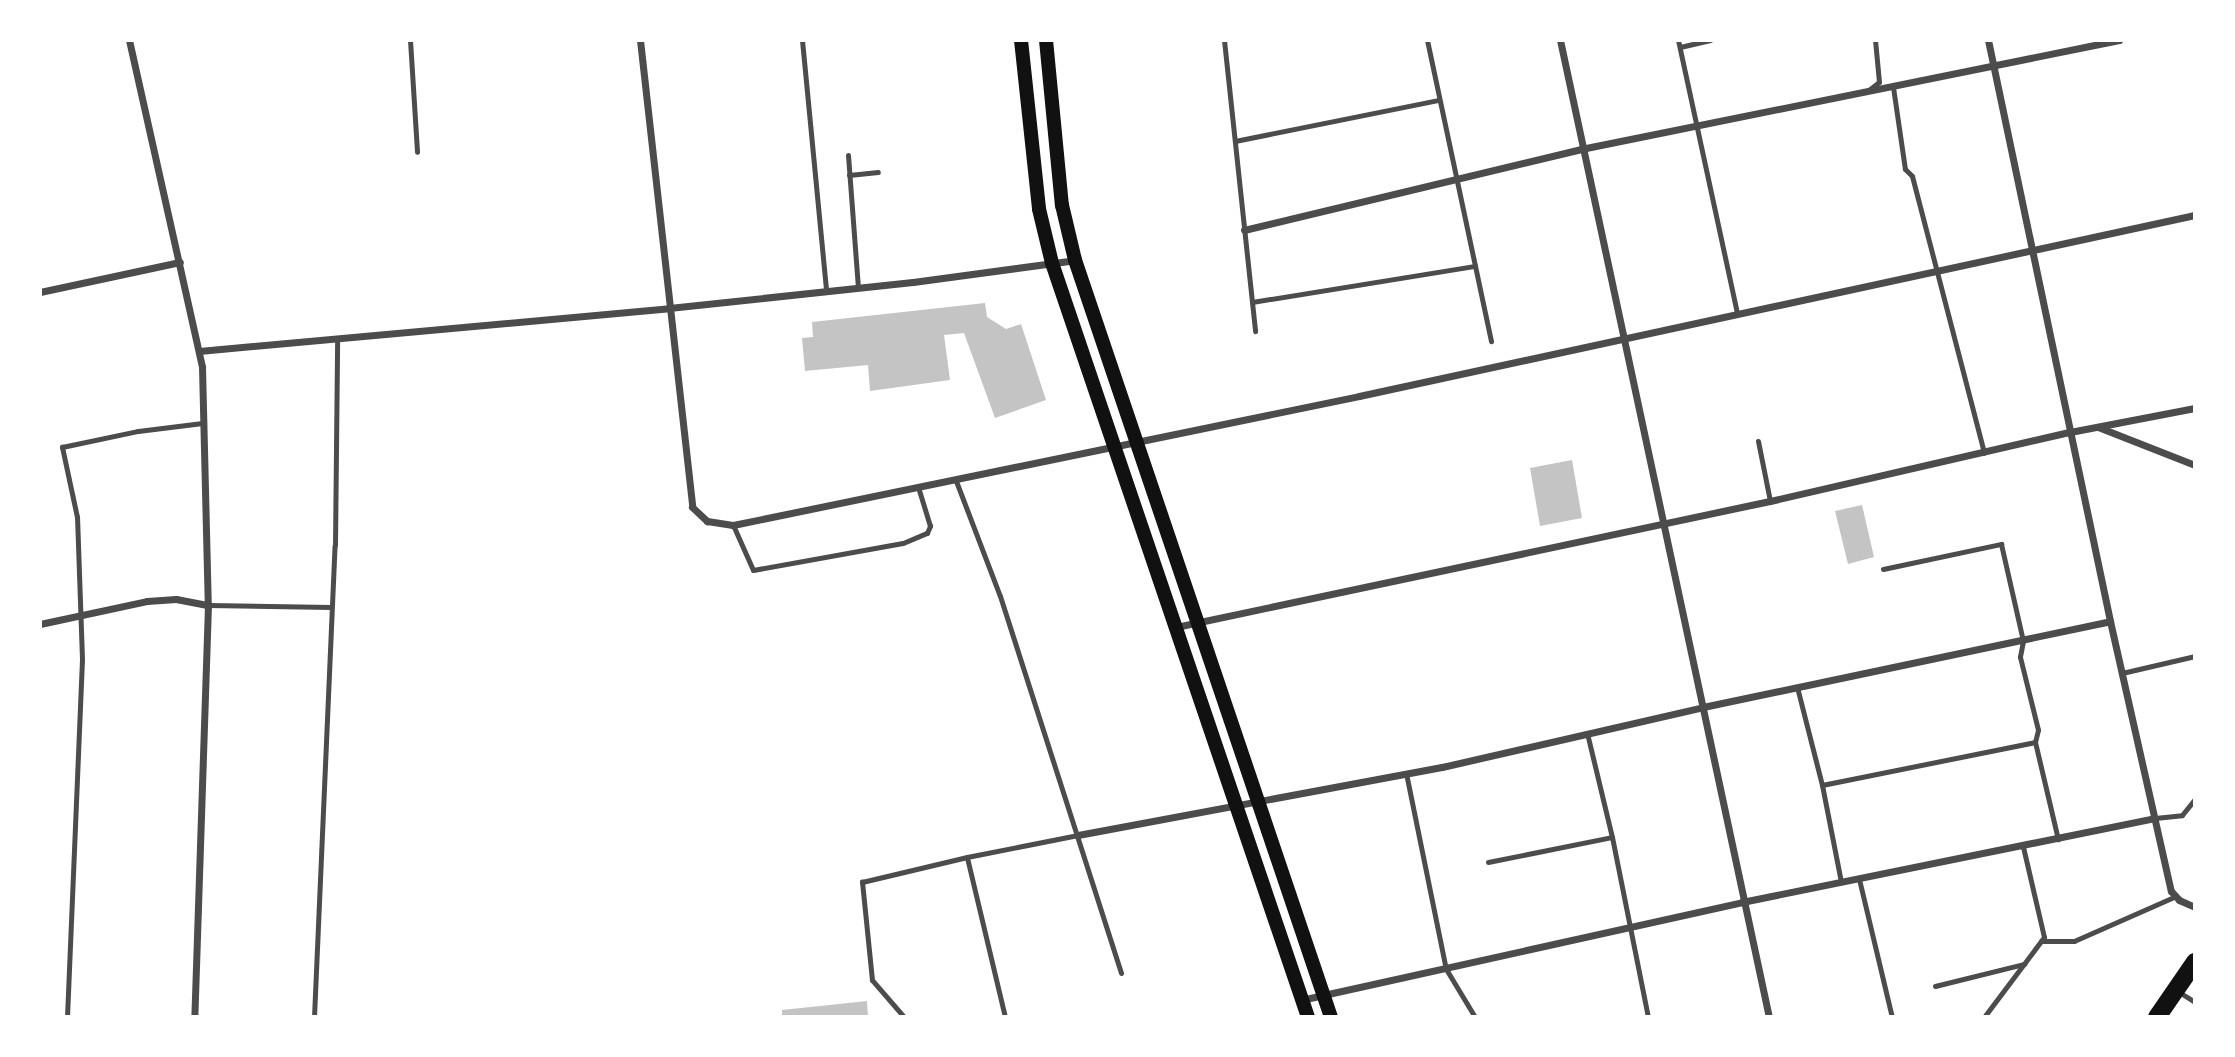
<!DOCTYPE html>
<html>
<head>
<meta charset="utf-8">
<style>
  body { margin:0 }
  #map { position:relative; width:2235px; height:1057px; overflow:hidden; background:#fff; font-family:"Work Sans",sans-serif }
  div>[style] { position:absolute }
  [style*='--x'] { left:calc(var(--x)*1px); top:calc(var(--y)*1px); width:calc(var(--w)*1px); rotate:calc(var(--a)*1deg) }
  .building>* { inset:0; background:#c4c4c4 }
  .service>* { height:5px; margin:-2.5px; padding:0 2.5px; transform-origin:2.5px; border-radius:2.5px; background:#4c4c4c }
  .minor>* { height:7px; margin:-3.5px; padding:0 3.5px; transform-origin:3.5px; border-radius:3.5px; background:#4c4c4c }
  .secondary>* { height:14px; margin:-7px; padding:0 7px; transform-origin:7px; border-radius:7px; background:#111 }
  .primary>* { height:18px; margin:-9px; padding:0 9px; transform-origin:9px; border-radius:9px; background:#111 }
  span { translate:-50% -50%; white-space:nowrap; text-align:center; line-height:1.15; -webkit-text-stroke:6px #fff; paint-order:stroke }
  .frame { position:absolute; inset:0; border:42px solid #fff; pointer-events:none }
</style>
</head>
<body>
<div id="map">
  <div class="building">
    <i style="clip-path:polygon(985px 303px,987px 317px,1006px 329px,1021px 324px,1046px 400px,995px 418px,964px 333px,944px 335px,950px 380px,870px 391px,868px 365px,805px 371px,802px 338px,813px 337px,812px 322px)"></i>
    <i style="clip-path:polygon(1572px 460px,1582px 518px,1540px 526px,1530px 468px)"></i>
    <i style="clip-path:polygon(1862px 505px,1874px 557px,1848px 564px,1835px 511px)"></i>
    <i style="clip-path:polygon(867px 1001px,868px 1017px,782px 1017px,782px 1010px)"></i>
  </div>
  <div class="service">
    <i style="--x:410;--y:40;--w:112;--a:86.4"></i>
    <i style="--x:802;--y:40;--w:252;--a:84.5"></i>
    <i style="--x:1224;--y:40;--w:293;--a:83.9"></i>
    <i style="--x:1427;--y:40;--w:308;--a:78"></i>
    <i style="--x:1678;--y:40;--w:278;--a:77.8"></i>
    <i style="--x:1680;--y:47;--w:31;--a:-13"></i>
    <i style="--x:1893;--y:87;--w:83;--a:81.7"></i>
    <i style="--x:1905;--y:169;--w:10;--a:45"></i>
    <i style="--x:1912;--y:176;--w:286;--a:75.4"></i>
    <i style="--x:1870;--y:89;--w:11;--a:-38"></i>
    <i style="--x:1879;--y:82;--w:42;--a:-95.4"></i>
    <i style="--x:1235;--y:141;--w:208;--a:-11.4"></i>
    <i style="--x:848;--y:155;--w:133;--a:85.7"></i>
    <i style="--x:849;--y:175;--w:29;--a:-6"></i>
    <i style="--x:1252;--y:302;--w:226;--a:-9.2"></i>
    <i style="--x:1758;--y:441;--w:61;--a:78.7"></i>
    <i style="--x:956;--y:481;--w:123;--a:69.1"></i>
    <i style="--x:1000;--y:596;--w:396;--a:72.2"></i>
    <i style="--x:733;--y:525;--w:49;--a:66"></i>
    <i style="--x:753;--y:570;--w:152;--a:-10.2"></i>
    <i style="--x:903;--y:543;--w:26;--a:-23"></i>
    <i style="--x:927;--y:533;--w:8;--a:-67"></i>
    <i style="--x:930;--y:526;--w:39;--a:-107"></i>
    <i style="--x:1883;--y:569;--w:121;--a:-12"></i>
    <i style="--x:2001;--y:544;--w:99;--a:77.2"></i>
    <i style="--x:2023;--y:641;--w:16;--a:101"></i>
    <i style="--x:2020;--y:657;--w:75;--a:76.1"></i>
    <i style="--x:2038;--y:730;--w:12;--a:104"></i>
    <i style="--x:2035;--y:742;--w:100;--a:76.7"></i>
    <i style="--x:208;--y:605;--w:123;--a:0.9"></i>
    <i style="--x:2122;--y:673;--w:75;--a:-13.1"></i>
    <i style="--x:1797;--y:687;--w:101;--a:75.7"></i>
    <i style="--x:1822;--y:785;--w:99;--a:78.9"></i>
    <i style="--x:1587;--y:733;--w:107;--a:76.5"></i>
    <i style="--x:1612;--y:837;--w:184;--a:78.7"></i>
    <i style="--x:1406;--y:773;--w:200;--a:78.5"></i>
    <i style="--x:1446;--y:969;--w:56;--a:58.9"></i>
    <i style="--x:1822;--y:785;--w:217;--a:-11.4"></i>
    <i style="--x:2155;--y:818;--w:27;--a:-6"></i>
    <i style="--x:2182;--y:815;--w:21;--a:-51"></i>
    <i style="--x:1488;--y:862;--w:126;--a:-11.4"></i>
    <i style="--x:1859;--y:879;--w:142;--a:76.6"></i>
    <i style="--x:2041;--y:941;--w:33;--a:0"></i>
    <i style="--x:2074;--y:941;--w:111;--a:-23.8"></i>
    <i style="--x:1935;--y:986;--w:92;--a:-13.9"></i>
    <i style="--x:2179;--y:992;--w:19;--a:32"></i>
    <i style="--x:67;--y:1017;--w:358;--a:-87.6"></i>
    <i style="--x:82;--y:659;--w:142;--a:-92"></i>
    <i style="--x:77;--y:517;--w:72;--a:-102.1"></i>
    <i style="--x:62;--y:447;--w:78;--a:-11.9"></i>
    <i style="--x:138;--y:431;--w:65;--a:-7"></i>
    <i style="--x:314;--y:1017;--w:472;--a:-87.5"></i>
    <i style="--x:335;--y:545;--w:206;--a:-89.4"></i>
    <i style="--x:904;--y:1017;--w:49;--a:-130.9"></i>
    <i style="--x:872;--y:980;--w:99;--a:-95.8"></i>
    <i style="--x:862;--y:882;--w:108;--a:-13.4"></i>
    <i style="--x:1005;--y:1017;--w:164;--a:-103.4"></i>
    <i style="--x:967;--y:857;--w:113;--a:-11.2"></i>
    <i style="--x:1984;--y:1017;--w:100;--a:-53.1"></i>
    <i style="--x:2044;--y:937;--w:92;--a:-103.1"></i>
  </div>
  <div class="minor">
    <i style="--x:129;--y:40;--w:335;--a:77.4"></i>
    <i style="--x:202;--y:367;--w:238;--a:88.6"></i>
    <i style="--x:208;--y:605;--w:412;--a:91.9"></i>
    <i style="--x:640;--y:40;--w:470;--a:83.6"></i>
    <i style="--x:692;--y:507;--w:21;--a:43"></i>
    <i style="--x:707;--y:521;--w:26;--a:9"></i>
    <i style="--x:733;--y:525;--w:639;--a:-11.64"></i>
    <i style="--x:1359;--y:396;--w:855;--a:-12.22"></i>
    <i style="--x:1560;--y:40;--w:999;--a:77.93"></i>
    <i style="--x:1988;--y:40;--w:594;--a:78.14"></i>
    <i style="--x:2110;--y:621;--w:277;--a:77.3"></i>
    <i style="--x:2171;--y:891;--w:12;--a:48"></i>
    <i style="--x:2179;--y:900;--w:17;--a:24"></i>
    <i style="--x:1244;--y:230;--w:347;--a:-13.5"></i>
    <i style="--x:1581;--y:149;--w:549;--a:-11.45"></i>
    <i style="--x:40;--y:292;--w:143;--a:-12.1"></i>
    <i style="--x:199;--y:351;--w:472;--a:-5.2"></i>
    <i style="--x:669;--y:308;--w:245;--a:-6.1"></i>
    <i style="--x:913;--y:282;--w:163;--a:-7.7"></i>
    <i style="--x:2098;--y:427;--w:104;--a:21.4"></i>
    <i style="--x:40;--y:624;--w:109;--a:-12.1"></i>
    <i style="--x:147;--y:601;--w:29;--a:-4"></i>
    <i style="--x:176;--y:599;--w:33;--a:11"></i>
    <i style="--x:1176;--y:627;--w:607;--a:-11.98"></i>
    <i style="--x:1770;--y:501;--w:308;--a:-13"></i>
    <i style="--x:2070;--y:432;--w:127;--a:-10.9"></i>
    <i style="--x:1078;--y:835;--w:370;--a:-10.6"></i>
    <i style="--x:1442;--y:767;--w:268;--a:-12.9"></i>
    <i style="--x:1703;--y:707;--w:416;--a:-11.9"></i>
    <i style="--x:1301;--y:1000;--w:452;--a:-12.5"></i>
    <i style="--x:1742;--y:902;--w:421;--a:-11.5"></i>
  </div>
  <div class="secondary">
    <i style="--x:1021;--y:40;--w:170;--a:83.9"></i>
    <i style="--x:1039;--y:209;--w:56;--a:76.5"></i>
    <i style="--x:1052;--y:263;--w:796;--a:71.25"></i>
    <i style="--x:1046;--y:40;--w:166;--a:84.5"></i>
    <i style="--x:1062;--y:205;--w:57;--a:76.7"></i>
    <i style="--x:1075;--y:260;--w:799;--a:71.32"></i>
  </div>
  <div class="primary">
    <i style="--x:2157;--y:1017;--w:67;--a:-55.4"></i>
  </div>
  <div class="frame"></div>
</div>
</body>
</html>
